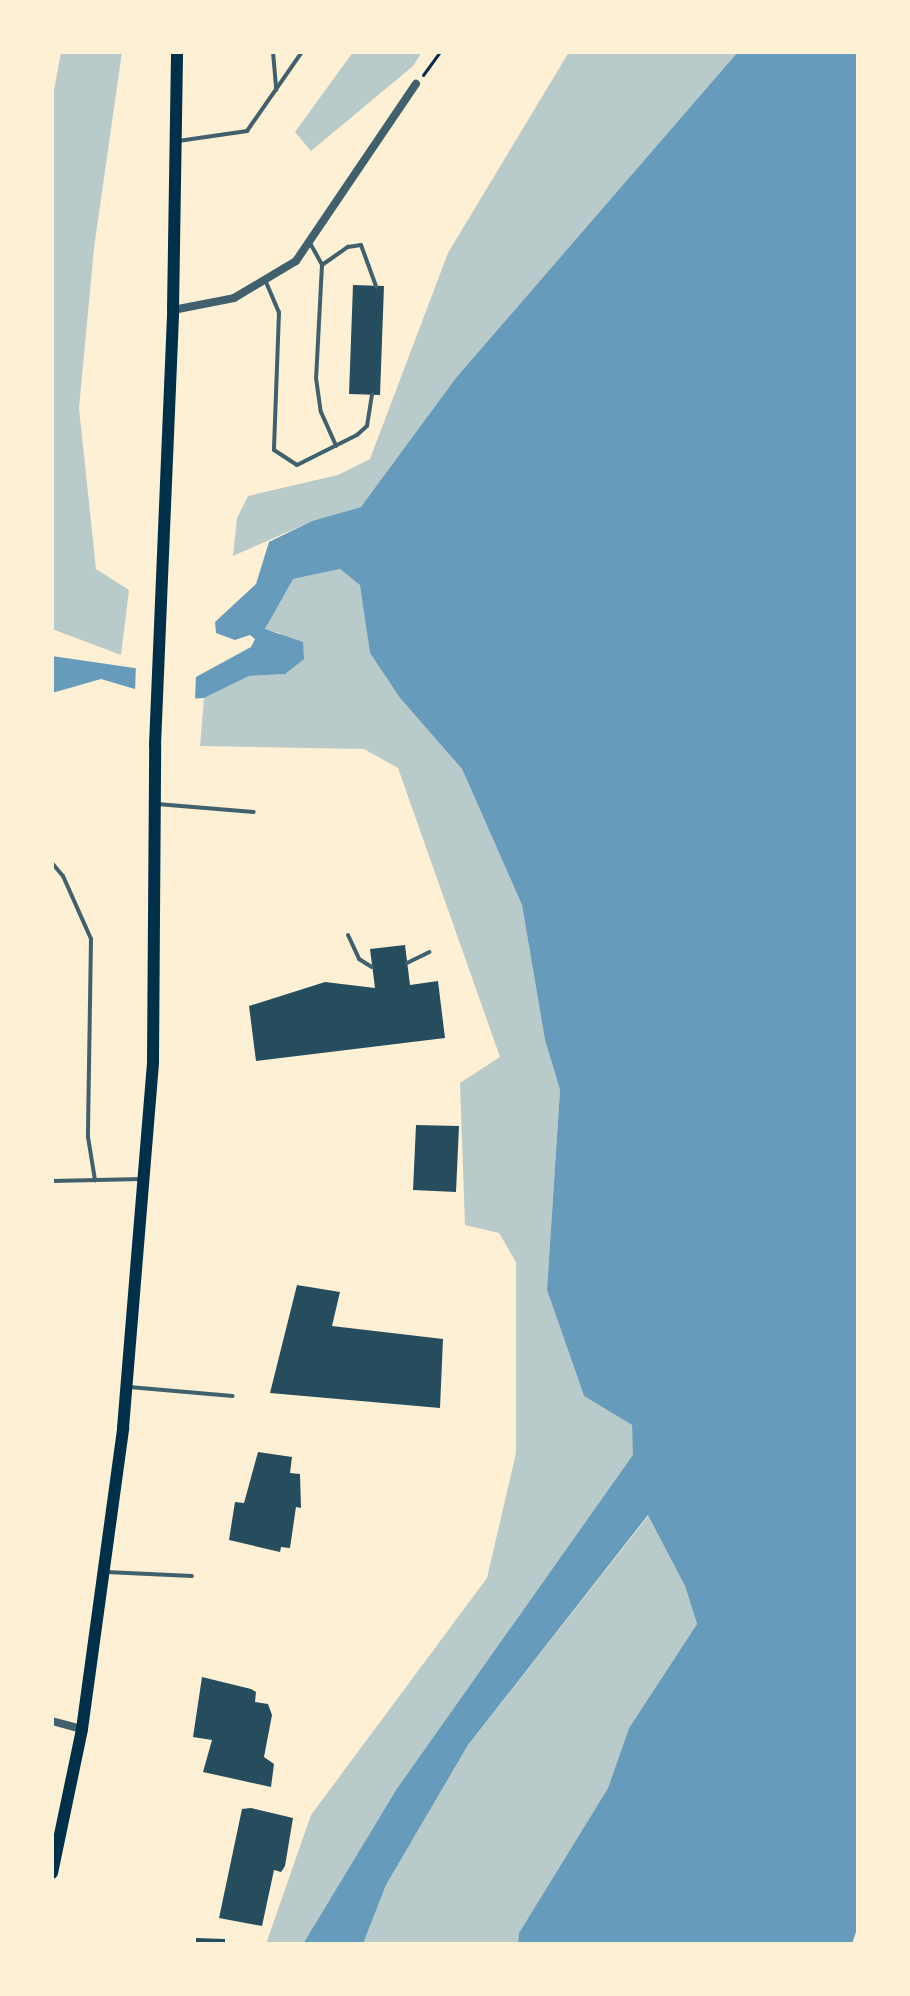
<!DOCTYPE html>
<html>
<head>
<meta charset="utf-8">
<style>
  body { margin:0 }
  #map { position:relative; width:910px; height:1996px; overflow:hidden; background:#fdf0d5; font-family:"Open Sans",sans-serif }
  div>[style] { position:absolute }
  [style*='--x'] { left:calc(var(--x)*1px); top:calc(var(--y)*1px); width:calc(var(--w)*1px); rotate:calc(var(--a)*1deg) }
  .green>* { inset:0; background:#b9caca }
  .water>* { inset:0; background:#669bbc }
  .pier>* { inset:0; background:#fdf0d5 }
  .building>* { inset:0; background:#264d5e }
  .path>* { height:3px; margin:-1.5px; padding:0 1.5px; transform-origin:1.5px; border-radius:1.5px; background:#003049 }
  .service>* { height:4px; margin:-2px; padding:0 2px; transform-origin:2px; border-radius:2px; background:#3f606c }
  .minor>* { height:8px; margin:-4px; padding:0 4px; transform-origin:4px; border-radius:4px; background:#3f606c }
  .secondary>* { height:12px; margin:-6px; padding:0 6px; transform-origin:6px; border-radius:6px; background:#003049 }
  span { translate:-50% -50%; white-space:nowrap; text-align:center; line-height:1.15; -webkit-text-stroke:6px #fdf0d5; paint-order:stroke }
  .frame { position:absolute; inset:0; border:54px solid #fdf0d5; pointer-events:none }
</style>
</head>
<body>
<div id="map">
  <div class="green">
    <i style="clip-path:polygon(61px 52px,122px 52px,94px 248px,79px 408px,96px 569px,129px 590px,121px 655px,52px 629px,52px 102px)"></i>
    <i style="clip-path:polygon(353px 52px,422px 52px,413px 66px,311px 151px,295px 132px)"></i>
    <i style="clip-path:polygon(569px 52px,738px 52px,361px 507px,312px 521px,233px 556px,237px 518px,248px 496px,338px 475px,370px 459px,448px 253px)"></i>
    <i style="clip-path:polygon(340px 569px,361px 585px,370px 653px,400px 698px,462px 769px,522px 905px,545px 1040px,560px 1090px,547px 1290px,584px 1396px,632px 1425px,634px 1455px,396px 1790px,303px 1944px,266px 1944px,311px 1815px,487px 1578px,516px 1453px,516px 1262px,499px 1233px,465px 1225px,460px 1083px,500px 1057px,398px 768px,364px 749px,200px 746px,204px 698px,249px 676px,285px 674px,280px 633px,265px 630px,284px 590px,293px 579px)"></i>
    <i style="clip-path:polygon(649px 1515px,685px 1586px,697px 1624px,629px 1728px,608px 1788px,519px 1933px,518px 1944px,363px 1944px,386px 1885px,468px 1745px)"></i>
  </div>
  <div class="water">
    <i style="clip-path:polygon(738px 52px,858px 52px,858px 1926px,852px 1944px,518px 1944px,519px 1933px,608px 1788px,629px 1728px,697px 1624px,685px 1586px,648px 1515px,468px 1745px,386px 1885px,363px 1944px,303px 1944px,396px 1790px,633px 1455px,632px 1425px,584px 1396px,547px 1290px,560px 1090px,545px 1040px,522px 905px,462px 769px,400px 698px,370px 653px,360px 585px,340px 569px,293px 579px,265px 629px,303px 642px,304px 659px,285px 674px,249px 676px,204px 698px,172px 700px,101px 679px,52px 693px,52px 656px,196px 677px,251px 647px,255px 639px,250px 635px,235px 640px,216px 633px,215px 622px,256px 584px,269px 542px,312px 521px,361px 507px,456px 378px)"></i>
  </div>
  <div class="pier">
    <i style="clip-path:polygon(136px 664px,196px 673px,195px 702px,171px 704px,135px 692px)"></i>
  </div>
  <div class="building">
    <i style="clip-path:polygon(353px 285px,384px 286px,380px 395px,349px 394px)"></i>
    <i style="clip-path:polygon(405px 945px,410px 985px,438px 981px,445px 1038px,256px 1061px,249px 1006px,325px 982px,375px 988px,370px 949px)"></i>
    <i style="clip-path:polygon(416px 1125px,459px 1126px,456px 1192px,413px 1190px)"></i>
    <i style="clip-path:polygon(297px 1285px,340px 1292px,332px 1326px,443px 1339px,440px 1408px,270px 1393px)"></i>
    <i style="clip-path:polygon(258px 1452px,292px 1457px,290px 1473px,300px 1474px,301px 1508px,296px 1507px,290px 1548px,281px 1547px,280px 1552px,229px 1540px,235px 1502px,244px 1503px)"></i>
    <i style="clip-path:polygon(202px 1677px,251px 1689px,256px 1692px,255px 1702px,268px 1704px,272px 1715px,264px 1757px,274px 1764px,271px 1787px,203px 1772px,212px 1740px,193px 1737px)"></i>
    <i style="clip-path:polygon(251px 1808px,293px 1818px,285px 1866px,281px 1872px,274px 1870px,262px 1926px,219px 1918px,242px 1809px)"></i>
    <i style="clip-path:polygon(196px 1938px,225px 1939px,225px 1944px,196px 1944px)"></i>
  </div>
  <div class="path">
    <i style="--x:423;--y:75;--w:29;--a:-54"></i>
  </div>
  <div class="service">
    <i style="--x:273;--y:52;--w:38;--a:85"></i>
    <i style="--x:178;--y:141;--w:70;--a:-8.2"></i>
    <i style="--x:247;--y:131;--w:96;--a:-55.2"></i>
    <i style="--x:310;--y:243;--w:25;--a:61"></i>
    <i style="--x:322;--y:265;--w:113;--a:93"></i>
    <i style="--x:316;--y:378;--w:34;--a:82"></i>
    <i style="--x:321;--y:412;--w:37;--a:66"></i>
    <i style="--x:322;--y:265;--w:32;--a:-35"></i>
    <i style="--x:348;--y:247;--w:13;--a:-9"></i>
    <i style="--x:361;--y:245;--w:44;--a:69.9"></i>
    <i style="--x:266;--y:282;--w:33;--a:67"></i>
    <i style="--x:279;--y:312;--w:138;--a:92.1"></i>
    <i style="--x:274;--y:450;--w:27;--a:33"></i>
    <i style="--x:297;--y:465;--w:67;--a:-26.6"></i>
    <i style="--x:357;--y:435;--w:13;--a:-42"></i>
    <i style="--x:367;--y:426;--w:32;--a:-81"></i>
    <i style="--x:157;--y:804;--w:97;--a:4.7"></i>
    <i style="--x:52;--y:863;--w:17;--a:50"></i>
    <i style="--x:63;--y:876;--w:69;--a:66"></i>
    <i style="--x:91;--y:939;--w:198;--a:90.9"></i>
    <i style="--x:88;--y:1137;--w:44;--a:80.8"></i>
    <i style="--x:348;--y:935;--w:26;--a:65"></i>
    <i style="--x:359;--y:959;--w:15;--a:32"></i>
    <i style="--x:407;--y:963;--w:25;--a:-26"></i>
    <i style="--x:52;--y:1181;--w:90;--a:-1.3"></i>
    <i style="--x:129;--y:1387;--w:104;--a:4.9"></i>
    <i style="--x:106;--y:1572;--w:86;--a:2.7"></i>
  </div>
  <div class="minor">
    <i style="--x:173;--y:310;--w:62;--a:-11.1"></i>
    <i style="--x:234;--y:298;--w:72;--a:-30.8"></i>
    <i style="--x:296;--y:261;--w:214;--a:-55.9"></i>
    <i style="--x:52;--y:1721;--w:31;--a:15"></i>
  </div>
  <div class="secondary">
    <i style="--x:52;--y:1873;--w:147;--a:-78.2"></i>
    <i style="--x:82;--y:1729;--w:304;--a:-82.2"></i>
    <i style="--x:123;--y:1428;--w:368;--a:-85.3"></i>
    <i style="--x:153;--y:1061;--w:316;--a:-89.6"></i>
    <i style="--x:155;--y:745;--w:435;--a:-87.6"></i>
    <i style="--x:173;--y:310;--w:258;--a:-89.1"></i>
  </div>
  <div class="frame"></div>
</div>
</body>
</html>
